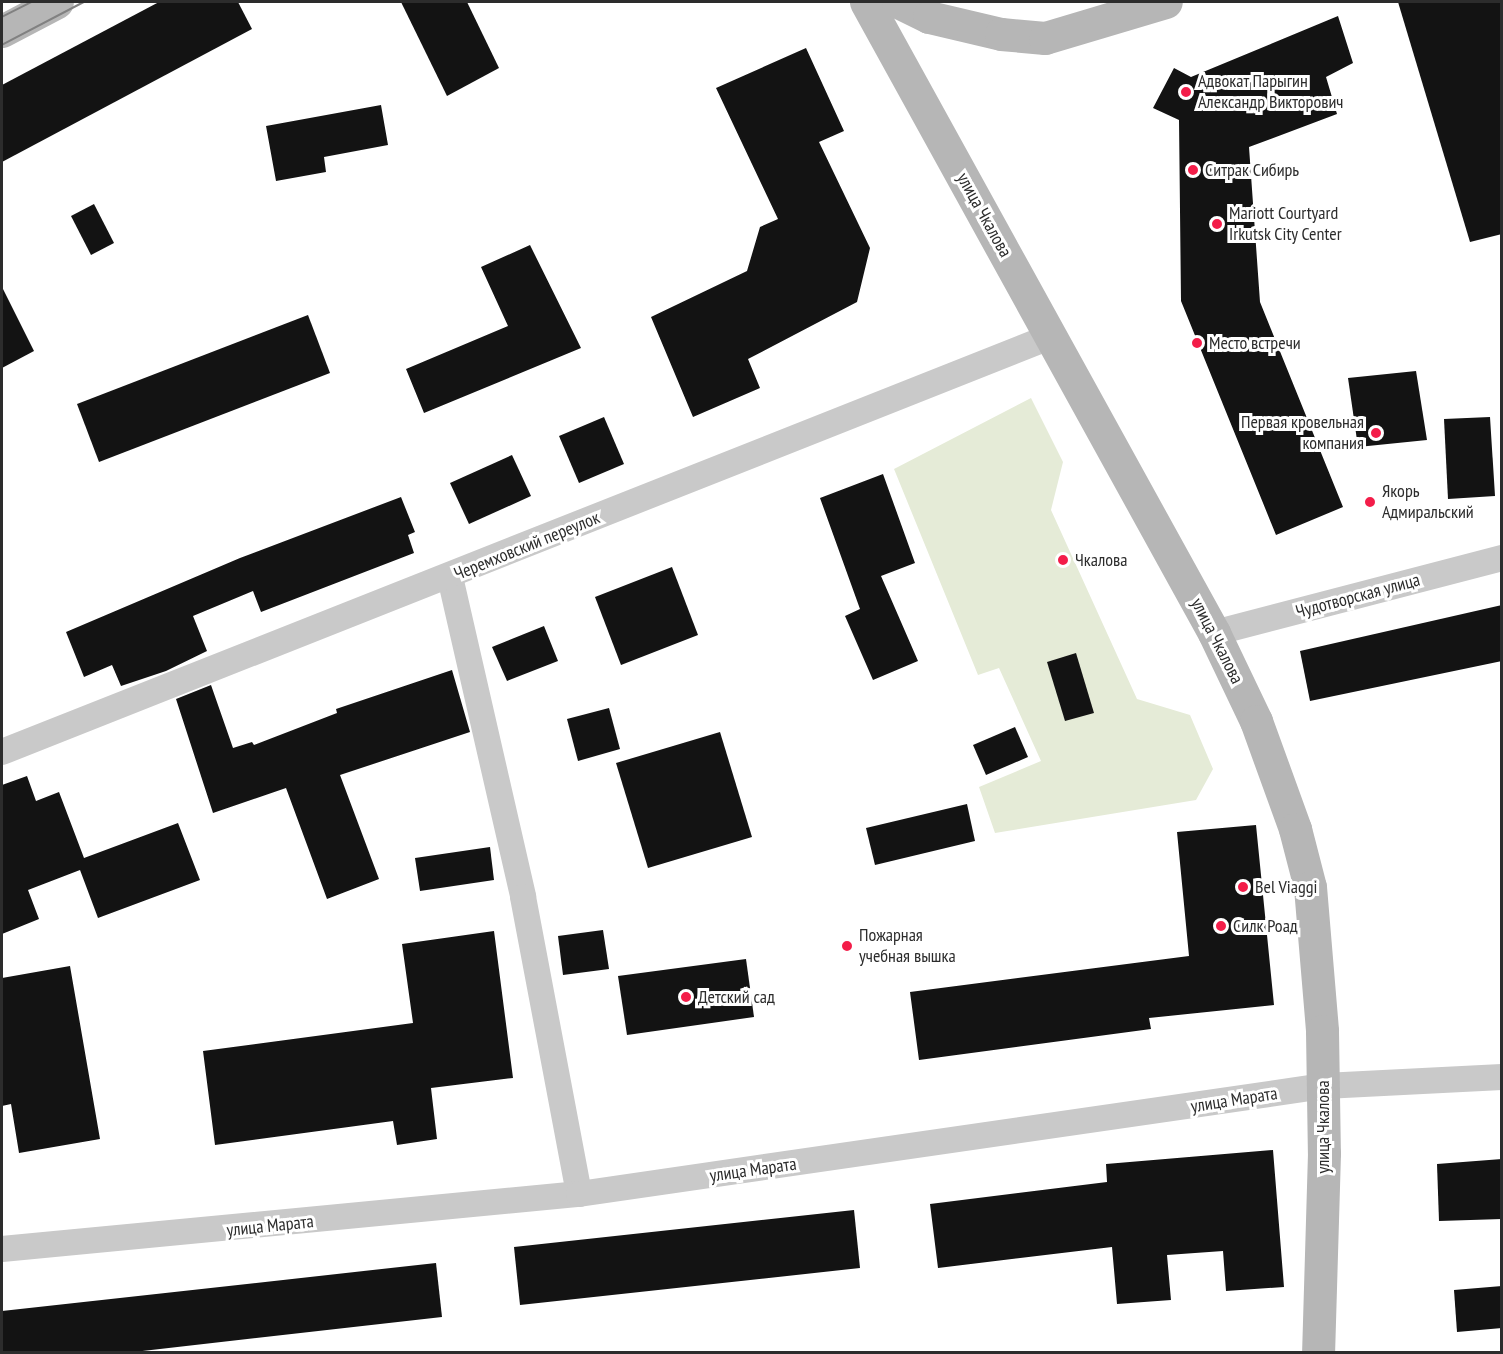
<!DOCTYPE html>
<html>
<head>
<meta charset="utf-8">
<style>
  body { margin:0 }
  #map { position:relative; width:1503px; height:1354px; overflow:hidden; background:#fff; font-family:"PT Sans Narrow",sans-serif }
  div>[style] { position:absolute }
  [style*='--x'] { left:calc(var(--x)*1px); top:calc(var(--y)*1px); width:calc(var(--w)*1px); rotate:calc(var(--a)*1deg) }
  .green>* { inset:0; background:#e5ebd7 }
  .building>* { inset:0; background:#131313 }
  .street>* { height:26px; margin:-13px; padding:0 13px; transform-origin:13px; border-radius:13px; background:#c9c9c9 }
  .secondary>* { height:33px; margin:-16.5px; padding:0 16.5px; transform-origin:16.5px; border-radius:16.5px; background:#b6b6b6 }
  .tram>* { height:1.5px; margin:-0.75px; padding:0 0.75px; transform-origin:0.75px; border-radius:0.75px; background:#818181 }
  .dots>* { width:16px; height:16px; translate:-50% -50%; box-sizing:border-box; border:3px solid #fff; border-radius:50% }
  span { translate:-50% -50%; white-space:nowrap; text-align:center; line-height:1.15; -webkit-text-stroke:6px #fff; paint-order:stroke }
  .poi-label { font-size:18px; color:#2c2c2c }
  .left { translate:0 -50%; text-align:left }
  .right { translate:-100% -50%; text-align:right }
  .street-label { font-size:18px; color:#2c2c2c }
  .frame { position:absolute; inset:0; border:3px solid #2c2c2c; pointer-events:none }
</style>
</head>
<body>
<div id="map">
  <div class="green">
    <i style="clip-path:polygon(1031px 398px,1063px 462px,1051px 510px,1137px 699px,1190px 715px,1213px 769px,1196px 800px,995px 833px,979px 787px,1041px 761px,999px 668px,978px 675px,894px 469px)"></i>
  </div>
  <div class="building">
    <i style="clip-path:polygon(159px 2px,238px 2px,252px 29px,2px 162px,2px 85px)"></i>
    <i style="clip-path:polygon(401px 2px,467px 2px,499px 68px,447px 96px)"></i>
    <i style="clip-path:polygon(1398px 2px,1502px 2px,1502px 234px,1470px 242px)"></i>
    <i style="clip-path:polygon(1338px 16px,1353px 63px,1326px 77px,1337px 114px,1249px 147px,1260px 302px,1343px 507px,1276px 535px,1181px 301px,1179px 120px,1153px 108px,1174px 68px,1191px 77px)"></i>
    <i style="clip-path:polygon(806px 48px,844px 131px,819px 142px,870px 248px,857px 302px,748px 359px,760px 388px,693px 417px,651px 317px,747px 271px,760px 227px,778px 219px,716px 88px)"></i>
    <i style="clip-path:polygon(381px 105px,388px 145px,324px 157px,326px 172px,276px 181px,266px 126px)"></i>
    <i style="clip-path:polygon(94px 204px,114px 243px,91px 255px,71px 216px)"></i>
    <i style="clip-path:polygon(530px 245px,581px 348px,424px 413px,406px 369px,508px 326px,481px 267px)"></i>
    <i style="clip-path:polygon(2px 287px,34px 351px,2px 368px)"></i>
    <i style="clip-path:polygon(308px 315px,330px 373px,99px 462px,77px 404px)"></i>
    <i style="clip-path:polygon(1416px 371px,1427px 440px,1358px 447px,1348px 378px)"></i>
    <i style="clip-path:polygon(604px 417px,624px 464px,579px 483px,559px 436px)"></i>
    <i style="clip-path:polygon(1490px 417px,1495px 496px,1448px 499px,1444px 419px)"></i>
    <i style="clip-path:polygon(512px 455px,531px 496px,469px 524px,450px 483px)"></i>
    <i style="clip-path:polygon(883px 474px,915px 563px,881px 576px,918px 661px,873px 680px,845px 616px,860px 609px,820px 498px)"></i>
    <i style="clip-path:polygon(401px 497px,415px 532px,408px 535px,414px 553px,261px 612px,253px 591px,193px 616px,207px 651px,166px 671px,121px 686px,112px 665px,84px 677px,66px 632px,240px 558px)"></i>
    <i style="clip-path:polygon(672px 567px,698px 635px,621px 665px,595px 597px)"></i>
    <i style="clip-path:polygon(1502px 605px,1502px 661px,1310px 701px,1300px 651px)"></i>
    <i style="clip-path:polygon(544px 626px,558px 661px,507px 681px,492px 647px)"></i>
    <i style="clip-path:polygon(1076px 653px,1094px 713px,1065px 721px,1047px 662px)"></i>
    <i style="clip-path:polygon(452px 670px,470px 732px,340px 775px,379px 879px,327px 899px,286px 788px,213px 813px,176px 699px,211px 685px,233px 748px,252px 742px,254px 745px,337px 713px,336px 709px)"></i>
    <i style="clip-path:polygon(609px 708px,620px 749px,578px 761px,567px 719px)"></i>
    <i style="clip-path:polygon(1015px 727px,1028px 757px,986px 775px,973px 745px)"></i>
    <i style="clip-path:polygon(720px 732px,752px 837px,648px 868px,616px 763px)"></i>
    <i style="clip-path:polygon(27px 776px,36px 801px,59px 792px,84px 858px,178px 823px,200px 880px,98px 918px,80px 870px,28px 890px,39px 919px,2px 934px,2px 785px)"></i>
    <i style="clip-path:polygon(967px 804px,975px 841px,875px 865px,866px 828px)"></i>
    <i style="clip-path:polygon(1256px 825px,1274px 1005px,1149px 1018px,1151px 1029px,919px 1060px,910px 992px,1189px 956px,1177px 832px)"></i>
    <i style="clip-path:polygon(490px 847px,494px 880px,420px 891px,415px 858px)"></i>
    <i style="clip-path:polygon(603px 930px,609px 969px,563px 975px,558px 936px)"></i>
    <i style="clip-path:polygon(494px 931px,513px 1078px,431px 1088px,437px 1139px,397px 1145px,393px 1121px,215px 1145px,203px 1051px,413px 1023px,402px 944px)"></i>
    <i style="clip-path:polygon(746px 959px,754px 1017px,627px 1035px,618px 976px)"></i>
    <i style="clip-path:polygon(70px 966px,100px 1139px,19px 1153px,11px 1104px,2px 1106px,2px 978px)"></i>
    <i style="clip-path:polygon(1273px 1150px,1284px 1287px,1226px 1291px,1223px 1251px,1167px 1255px,1171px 1300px,1117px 1304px,1112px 1247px,938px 1268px,930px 1204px,1107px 1182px,1106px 1164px)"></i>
    <i style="clip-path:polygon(1502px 1159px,1502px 1219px,1439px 1221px,1437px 1164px)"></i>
    <i style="clip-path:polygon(854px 1210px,860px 1268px,520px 1305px,514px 1247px)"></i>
    <i style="clip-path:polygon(436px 1263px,442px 1317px,125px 1353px,2px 1353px,2px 1311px)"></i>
    <i style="clip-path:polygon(1502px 1286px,1502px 1328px,1457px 1332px,1454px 1290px)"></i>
  </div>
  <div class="street">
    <i style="--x:450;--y:577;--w:328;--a:77.1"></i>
    <i style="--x:523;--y:897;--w:302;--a:79.3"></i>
    <i style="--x:1214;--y:633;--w:298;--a:-14.6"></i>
    <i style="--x:2;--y:752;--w:1129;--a:-21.61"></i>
    <i style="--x:2;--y:1249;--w:580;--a:-5.45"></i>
    <i style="--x:579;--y:1194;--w:753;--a:-8.25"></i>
    <i style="--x:1324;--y:1086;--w:178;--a:-2.9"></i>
  </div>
  <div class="secondary">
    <i style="--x:866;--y:2;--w:721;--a:61.12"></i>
    <i style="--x:1214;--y:633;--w:98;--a:64.5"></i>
    <i style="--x:1256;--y:721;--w:115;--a:70.1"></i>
    <i style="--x:1295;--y:829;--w:60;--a:75.5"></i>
    <i style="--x:1310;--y:887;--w:144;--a:85.2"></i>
    <i style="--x:1322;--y:1031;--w:122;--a:89.1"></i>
    <i style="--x:1324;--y:1153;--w:199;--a:91.7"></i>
    <i style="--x:898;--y:2;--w:34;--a:26"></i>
    <i style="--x:929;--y:17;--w:74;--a:13.3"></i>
    <i style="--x:1001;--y:34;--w:44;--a:5.2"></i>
    <i style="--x:1045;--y:38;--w:126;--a:-16.6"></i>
    <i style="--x:2;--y:31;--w:62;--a:-27.8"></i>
  </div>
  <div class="tram">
    <i style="--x:2;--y:17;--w:34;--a:-27"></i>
    <i style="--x:2;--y:45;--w:93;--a:-27.7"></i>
  </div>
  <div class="dots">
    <i style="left:1186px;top:92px;background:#f31d49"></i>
    <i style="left:1193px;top:170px;background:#f31d49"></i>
    <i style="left:1217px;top:224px;background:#f31d49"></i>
    <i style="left:1197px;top:343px;background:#f31d49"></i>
    <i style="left:1376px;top:433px;background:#f31d49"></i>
    <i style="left:1370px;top:502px;background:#f31d49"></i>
    <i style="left:1063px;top:560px;background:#f31d49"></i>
    <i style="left:1243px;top:887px;background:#f31d49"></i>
    <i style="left:1221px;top:926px;background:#f31d49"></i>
    <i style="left:847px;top:946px;background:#f31d49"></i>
    <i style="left:686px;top:997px;background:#f31d49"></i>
  </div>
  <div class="poi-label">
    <span class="left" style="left:1198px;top:92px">Адвокат Парыгин<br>Александр Викторович</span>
    <span class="left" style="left:1205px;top:170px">Ситрак Сибирь</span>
    <span class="left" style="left:1229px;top:224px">Mariott Courtyard<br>Irkutsk City Center</span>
    <span class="left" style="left:1209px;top:343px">Место встречи</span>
    <span class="right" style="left:1364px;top:433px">Первая кровельная<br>компания</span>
    <span class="left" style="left:1382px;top:502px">Якорь<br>Адмиральский</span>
    <span class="left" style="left:1075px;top:560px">Чкалова</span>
    <span class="left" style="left:1255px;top:887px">Bel Viaggi</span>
    <span class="left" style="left:1233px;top:926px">Силк Роад</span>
    <span class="left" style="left:859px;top:946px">Пожарная<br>учебная вышка</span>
    <span class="left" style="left:698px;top:997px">Детский сад</span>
  </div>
  <div class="street-label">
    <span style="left:984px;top:215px;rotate:61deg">улица Чкалова</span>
    <span style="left:527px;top:546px;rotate:-22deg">Черемховский переулок</span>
    <span style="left:1358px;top:596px;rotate:-15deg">Чудотворская улица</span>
    <span style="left:1217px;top:641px;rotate:63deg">улица Чкалова</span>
    <span style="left:1234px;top:1100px;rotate:-9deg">улица Марата</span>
    <span style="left:1323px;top:1127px;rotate:-90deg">улица Чкалова</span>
    <span style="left:753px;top:1170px;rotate:-8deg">улица Марата</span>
    <span style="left:270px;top:1226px;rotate:-6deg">улица Марата</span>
  </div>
  <div class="frame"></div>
</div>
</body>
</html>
